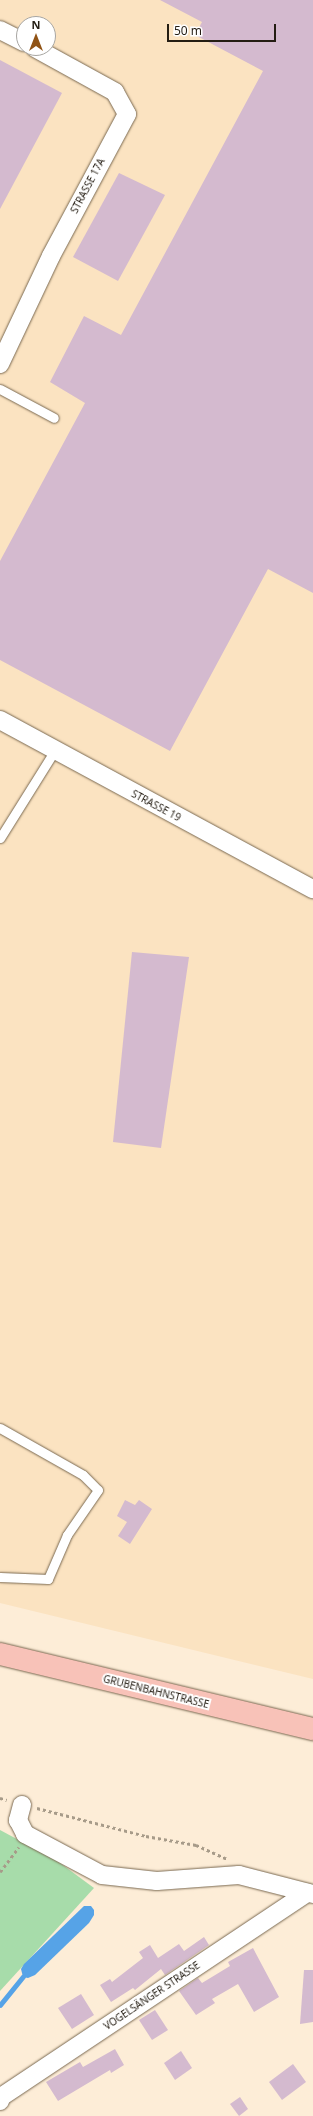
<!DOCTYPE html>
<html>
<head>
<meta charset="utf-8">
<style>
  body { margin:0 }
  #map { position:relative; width:313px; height:2116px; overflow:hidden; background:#fdedd7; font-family:"Noto Sans",sans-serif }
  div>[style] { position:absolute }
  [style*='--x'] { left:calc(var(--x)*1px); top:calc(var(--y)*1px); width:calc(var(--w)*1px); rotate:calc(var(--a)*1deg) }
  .built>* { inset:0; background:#fbe3c1 }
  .green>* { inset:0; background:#a7dcaa }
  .water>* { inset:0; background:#56a3e7 }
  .stream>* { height:4.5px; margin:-2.25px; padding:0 2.25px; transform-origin:2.25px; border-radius:2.25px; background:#56a3e7 }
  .building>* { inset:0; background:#d4bacf }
  .path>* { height:2.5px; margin-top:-1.25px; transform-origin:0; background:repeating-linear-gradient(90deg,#a79b89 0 3px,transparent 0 6px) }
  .roads { filter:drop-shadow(0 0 1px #7a6951) drop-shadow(0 0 1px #7a6951) }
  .service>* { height:9px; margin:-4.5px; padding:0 4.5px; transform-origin:4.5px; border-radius:4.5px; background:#fff }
  .minor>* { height:18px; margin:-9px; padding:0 9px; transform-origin:9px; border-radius:9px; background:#fff }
  .primary>* { height:22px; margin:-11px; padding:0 11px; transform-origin:11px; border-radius:11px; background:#f8c2b8 }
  span { translate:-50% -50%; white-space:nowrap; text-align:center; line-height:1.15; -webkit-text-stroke:4px #fff; paint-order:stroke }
  .street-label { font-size:10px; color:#241d13 }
  .north { position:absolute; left:16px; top:16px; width:40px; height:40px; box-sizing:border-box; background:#fff; border:1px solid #a7a5a1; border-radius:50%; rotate:0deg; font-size:11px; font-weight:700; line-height:16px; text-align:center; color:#241d13 }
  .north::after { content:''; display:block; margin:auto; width:14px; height:18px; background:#905315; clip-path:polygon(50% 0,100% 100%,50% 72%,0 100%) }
  .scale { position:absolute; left:167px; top:24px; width:109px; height:18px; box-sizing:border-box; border:2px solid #241d13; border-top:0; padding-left:5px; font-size:12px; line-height:14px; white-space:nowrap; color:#241d13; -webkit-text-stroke:3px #fff; paint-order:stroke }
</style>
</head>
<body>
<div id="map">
  <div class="built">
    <i style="clip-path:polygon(evenodd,0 0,313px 0,313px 1679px,0 1603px,0 0,24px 24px,48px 24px,48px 48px,24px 48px,24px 24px)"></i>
  </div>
  <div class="green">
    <i style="clip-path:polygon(0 1830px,56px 1860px,94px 1888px,0 1991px)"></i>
  </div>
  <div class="water">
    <i style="clip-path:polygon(84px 1906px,91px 1906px,94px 1910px,94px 1915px,89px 1923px,35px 1975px,28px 1978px,23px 1977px,21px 1969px,24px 1964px)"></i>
  </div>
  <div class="stream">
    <i style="--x:0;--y:2005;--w:36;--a:-51"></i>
  </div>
  <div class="building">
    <i style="clip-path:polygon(160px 0,313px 0,313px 593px,268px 569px,170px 751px,0 660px,0 561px,85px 403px,50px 382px,84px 316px,121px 335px,263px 71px,195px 35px,202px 22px)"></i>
    <i style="clip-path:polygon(0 60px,62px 93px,0 209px)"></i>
    <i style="clip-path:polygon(119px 173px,165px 195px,118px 281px,73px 257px)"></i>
    <i style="clip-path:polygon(132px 952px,189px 957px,161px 1148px,113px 1142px)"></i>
    <i style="clip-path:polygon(125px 1500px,135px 1505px,139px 1500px,152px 1509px,130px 1544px,118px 1536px,127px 1522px,117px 1516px)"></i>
    <i style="clip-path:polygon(204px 1937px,209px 1945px,165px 1975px,161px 1969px,135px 1990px,133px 1988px,111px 2002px,100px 1985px,110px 1979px,112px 1982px,143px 1958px,139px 1952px,150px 1945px,158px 1958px,179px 1944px,184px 1951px)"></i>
    <i style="clip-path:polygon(253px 1948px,279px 1997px,254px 2012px,238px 1984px,212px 1999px,215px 2003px,196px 2015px,179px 1991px,198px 1978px,202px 1983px,230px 1966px,228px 1962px)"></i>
    <i style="clip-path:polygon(304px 1970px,313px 1970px,313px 2022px,300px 2024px)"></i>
    <i style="clip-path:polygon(81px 1994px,94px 2015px,72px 2029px,58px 2008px)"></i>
    <i style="clip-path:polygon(155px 2010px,168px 2030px,152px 2040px,139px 2020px)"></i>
    <i style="clip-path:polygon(115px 2049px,124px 2065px,111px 2073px,110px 2070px,58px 2101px,46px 2082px,80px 2062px,83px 2067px)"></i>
    <i style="clip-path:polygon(181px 2051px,192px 2068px,175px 2080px,164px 2063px)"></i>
    <i style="clip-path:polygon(293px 2064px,306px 2082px,282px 2100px,269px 2082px)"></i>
    <i style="clip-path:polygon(240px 2097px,248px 2109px,239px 2116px,230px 2104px)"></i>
  </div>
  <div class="path">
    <i style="--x:0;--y:1798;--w:7;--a:16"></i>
    <i style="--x:37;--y:1808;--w:113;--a:14.4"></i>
    <i style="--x:146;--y:1836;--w:51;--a:10.2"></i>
    <i style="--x:196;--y:1845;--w:34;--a:24"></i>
    <i style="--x:0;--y:1872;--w:31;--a:-53"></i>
  </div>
  <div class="roads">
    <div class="service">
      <i style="--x:0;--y:389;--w:61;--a:28.2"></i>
      <i style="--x:0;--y:838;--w:104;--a:-58"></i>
      <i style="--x:0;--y:1428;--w:95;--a:29.5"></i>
      <i style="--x:83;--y:1475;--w:21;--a:45"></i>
      <i style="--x:98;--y:1490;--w:55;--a:124.6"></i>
      <i style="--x:67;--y:1535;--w:48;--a:113.4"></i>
      <i style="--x:48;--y:1579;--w:48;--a:-177.6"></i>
    </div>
    <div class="minor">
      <i style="--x:0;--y:30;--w:27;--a:27"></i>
      <i style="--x:0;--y:364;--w:119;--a:-64.7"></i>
      <i style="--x:51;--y:256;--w:161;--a:-61.8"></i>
      <i style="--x:127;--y:114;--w:25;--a:-119"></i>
      <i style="--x:115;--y:92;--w:91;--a:-151.2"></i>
      <i style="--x:0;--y:720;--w:356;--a:28.4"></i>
      <i style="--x:22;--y:1805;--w:16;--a:105"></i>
      <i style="--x:18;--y:1820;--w:16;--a:63"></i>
      <i style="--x:25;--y:1834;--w:87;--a:28"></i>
      <i style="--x:102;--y:1875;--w:55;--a:6.2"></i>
      <i style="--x:157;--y:1881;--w:82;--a:-4.2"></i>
      <i style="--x:239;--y:1875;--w:76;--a:14.4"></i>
      <i style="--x:0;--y:2101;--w:4;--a:-76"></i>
      <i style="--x:1;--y:2097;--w:368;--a:-33.7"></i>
    </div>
    <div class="primary">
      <i style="--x:0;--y:1654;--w:322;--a:13.5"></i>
    </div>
  </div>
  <div class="street-label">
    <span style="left:88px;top:186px;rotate:-62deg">STRASSE 17A</span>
    <span style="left:156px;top:806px;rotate:28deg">STRASSE 19</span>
    <span style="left:156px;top:1692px;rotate:14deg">GRUBENBAHNSTRASSE</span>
    <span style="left:152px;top:1996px;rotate:-34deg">VOGELSÄNGER STRASSE</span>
  </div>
  <div class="north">N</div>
  <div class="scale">50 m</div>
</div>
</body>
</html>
